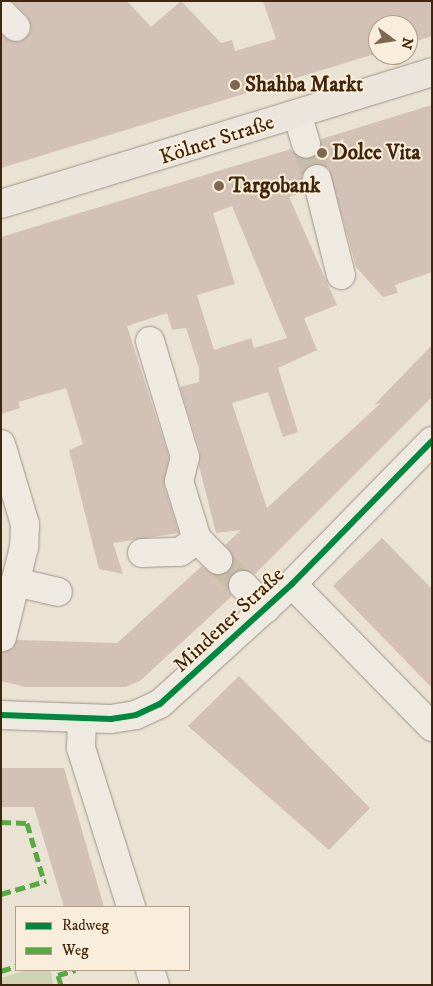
<!DOCTYPE html>
<html>
<head>
<meta charset="utf-8">
<style>
  body { margin:0 }
  #map { position:relative; width:433px; height:986px; overflow:hidden; background:#eae2d2; font-family:"IM FELL DW Pica",serif }
  div>[style] { position:absolute }
  [style*='--x'] { left:calc(var(--x)*1px); top:calc(var(--y)*1px); width:calc(var(--w)*1px); rotate:calc(var(--a)*1deg) }
  .green>* { inset:0; background:#cdd3b4 }
  .building>* { inset:0; background:#d3c1b6 }
  .minor-tunnel>* { height:28px; margin-top:-14px; transform-origin:0; background:repeating-linear-gradient(90deg,#c8bcaa 0 28px,transparent 0 42px) }
  .roads { filter:drop-shadow(0 0 1px #9d9488) drop-shadow(0 0 1px #9d9488) }
  .minor>* { height:28px; margin:-14px; padding:0 14px; transform-origin:14px; border-radius:14px; background:#eeeae1 }
  .major>* { height:28px; margin:-14px; padding:0 14px; transform-origin:14px; border-radius:14px; background:#ebe6dd }
  .quiet>* { height:5px; margin-top:-2.5px; transform-origin:0; background:repeating-linear-gradient(90deg,#56aa41 0 10px,transparent 0 15px) }
  .cycleway>* { height:6px; margin:-3px; padding:0 3px; transform-origin:3px; border-radius:3px; background:#00873e }
  .dots>* { width:14px; height:14px; translate:-50% -50%; box-sizing:border-box; border:2px solid #f8eedb; border-radius:50% }
  span { translate:-50% -50%; white-space:nowrap; text-align:center; line-height:1.15; -webkit-text-stroke:4px #f8eedb; paint-order:stroke }
  .poi-label { font-size:21px; color:#42250b; font-weight:700 }
  .left { translate:0 -50%; text-align:left }
  .street-label { font-size:21px; color:#42250b }
  .frame { position:absolute; inset:0; border:2px solid #42250b; pointer-events:none }
  .legend { position:absolute; left:15px; top:906px; width:175px; height:65px; box-sizing:border-box; background:#f8eedb; border:1px solid #af9e88; margin:0; padding:6px 9px; list-style:none; font-size:15px; color:#42250b }
  .legend li { display:flex; align-items:center; gap:10px; height:25px }
  .legend b { width:25px; border:1px solid #af9e88 }
  .north { position:absolute; left:368px; top:15px; width:50px; height:50px; box-sizing:border-box; background:#f8eedb; border:1px solid #af9e88; border-radius:50%; rotate:104deg; font-size:14px; font-weight:700; line-height:20px; text-align:center; color:#42250b }
  .north::after { content:''; display:block; margin:auto; width:18px; height:22px; background:#7d6751; clip-path:polygon(50% 0,100% 100%,50% 72%,0 100%) }
</style>
</head>
<body>
<div id="map">
  <div class="green">
    <i style="clip-path:polygon(27px 970px,51px 970px,53px 985px,1px 985px,1px 978px)"></i>
  </div>
  <div class="building">
    <i style="clip-path:polygon(12px 1px,127px 1px,151px 27px,181px 1px,221px 43px,232px 40px,235px 51px,276px 39px,263px 1px,432px 1px,432px 36px,408px 44px,408px 25px,378px 25px,378px 53px,1px 168px,1px 34px,20px 42px,31px 31px,27px 16px)"></i>
    <i style="clip-path:polygon(evenodd,432px 105px,432px 272px,395px 285px,398px 293px,383px 297px,356px 267px,329px 169px,321px 164px,307px 167px,302px 175px,304px 192px,289px 197px,337px 305px,304px 318px,317px 350px,278px 368px,298px 432px,283px 437px,268px 392px,232px 403px,267px 508px,381px 403px,374px 405px,432px 345px,432px 397px,255px 574px,240px 570px,232px 574px,228px 588px,232px 596px,140px 681px,125px 687px,25px 687px,1px 681px,1px 652px,13px 648px,17px 640px,117px 643px,202px 566px,214px 575px,229px 571px,233px 556px,225px 545px,241px 530px,216px 533px,199px 466px,200px 452px,180px 387px,199px 382px,199px 368px,186px 328px,172px 330px,167px 313px,127px 326px,169px 457px,164px 485px,179px 533px,113px 543px,123px 574px,99px 569px,69px 450px,83px 444px,66px 388px,18px 402px,20px 408px,1px 414px,1px 237px,291px 149px,296px 156px,310px 159px,318px 154px,321px 139px,432px 105px,232px 206px,287px 338px,254px 348px,251px 338px,214px 350px,197px 295px,235px 284px,213px 213px,232px 206px)"></i>
    <i style="clip-path:polygon(382px 538px,432px 589px,432px 688px,333px 586px)"></i>
    <i style="clip-path:polygon(239px 676px,370px 808px,329px 850px,188px 726px)"></i>
    <i style="clip-path:polygon(1px 768px,64px 768px,104px 907px,64px 907px,34px 807px,1px 807px)"></i>
  </div>
  <div class="minor-tunnel">
    <i style="--x:306;--y:144;--w:37;--a:73"></i>
    <i style="--x:218;--y:560;--w:35;--a:45"></i>
  </div>
  <div class="roads">
    <div class="minor">
      <i style="--x:1;--y:12;--w:21;--a:45"></i>
      <i style="--x:297;--y:114;--w:31;--a:73"></i>
      <i style="--x:317;--y:179;--w:99;--a:76"></i>
      <i style="--x:150;--y:341;--w:121;--a:73.2"></i>
      <i style="--x:185;--y:457;--w:25;--a:104"></i>
      <i style="--x:179;--y:481;--w:61;--a:72.8"></i>
      <i style="--x:197;--y:539;--w:30;--a:45"></i>
      <i style="--x:1;--y:444;--w:84;--a:73.3"></i>
      <i style="--x:25;--y:524;--w:23;--a:92"></i>
      <i style="--x:24;--y:547;--w:93;--a:103.7"></i>
      <i style="--x:142;--y:553;--w:38;--a:-2"></i>
      <i style="--x:180;--y:552;--w:21;--a:-37"></i>
      <i style="--x:15;--y:582;--w:44;--a:13.1"></i>
      <i style="--x:292;--y:584;--w:200;--a:45.6"></i>
      <i style="--x:243;--y:585;--w:33;--a:46"></i>
      <i style="--x:1;--y:715;--w:110;--a:2.1"></i>
      <i style="--x:111;--y:719;--w:25;--a:-9"></i>
      <i style="--x:136;--y:715;--w:26;--a:-25"></i>
      <i style="--x:160;--y:704;--w:178;--a:-42.3"></i>
      <i style="--x:292;--y:584;--w:200;--a:-45.6"></i>
      <i style="--x:82;--y:719;--w:29;--a:92"></i>
      <i style="--x:81;--y:748;--w:167;--a:72.5"></i>
      <i style="--x:150;--y:970;--w:16;--a:72"></i>
    </div>
    <div class="major">
      <i style="--x:1;--y:204;--w:451;--a:-17"></i>
    </div>
  </div>
  <div class="quiet">
    <i style="--x:1;--y:822;--w:26;--a:2"></i>
    <i style="--x:27;--y:823;--w:60;--a:73.7"></i>
    <i style="--x:1;--y:894;--w:47;--a:-16.1"></i>
    <i style="--x:1;--y:971;--w:16;--a:-18"></i>
    <i style="--x:61;--y:985;--w:10;--a:-107"></i>
    <i style="--x:58;--y:975;--w:18;--a:-16"></i>
  </div>
  <div class="cycleway">
    <i style="--x:1;--y:715;--w:110;--a:2.1"></i>
    <i style="--x:111;--y:719;--w:25;--a:-9"></i>
    <i style="--x:136;--y:715;--w:26;--a:-25"></i>
    <i style="--x:160;--y:704;--w:178;--a:-42.3"></i>
    <i style="--x:292;--y:584;--w:200;--a:-45.6"></i>
  </div>
  <div class="dots">
    <i style="left:235px;top:85px;background:#7d6751"></i>
    <i style="left:322px;top:153px;background:#7d6751"></i>
    <i style="left:219px;top:186px;background:#7d6751"></i>
  </div>
  <div class="poi-label">
    <span class="left" style="left:245px;top:85px">Shahba Markt</span>
    <span class="left" style="left:332px;top:153px">Dolce Vita</span>
    <span class="left" style="left:229px;top:186px">Targobank</span>
  </div>
  <div class="street-label">
    <span style="left:217px;top:140px;rotate:-18deg">Kölner Straße</span>
    <span style="left:229px;top:620px;rotate:-43deg">Mindener Straße</span>
  </div>
  <div class="frame"></div>
  <ul class="legend">
  <li><b style="height:6px;background:#00873e"></b>Radweg</li>
  <li><b style="height:6px;background:#56aa41"></b>Weg</li>
  </ul>
  <div class="north">N</div>
</div>
</body>
</html>
